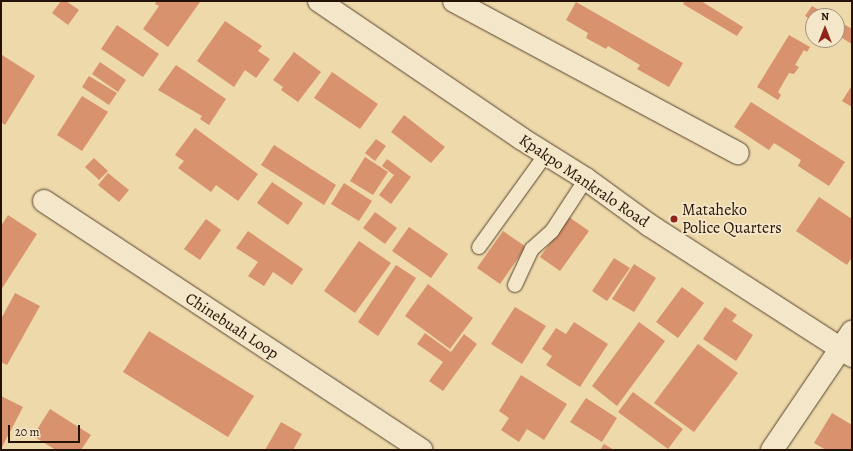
<!DOCTYPE html>
<html>
<head>
<meta charset="utf-8">
<style>
  body { margin:0 }
  #map { position:relative; width:853px; height:451px; overflow:hidden; background:#eed9ab; font-family:Alegreya,serif }
  div>[style] { position:absolute }
  [style*='--x'] { left:calc(var(--x)*1px); top:calc(var(--y)*1px); width:calc(var(--w)*1px); rotate:calc(var(--a)*1deg) }
  .building>* { inset:0; background:#d8926d }
  .roads { filter:drop-shadow(0 0 1px #57442f) drop-shadow(0 0 1px #57442f) }
  .lane>* { height:14px; margin:-7px; padding:0 7px; transform-origin:7px; border-radius:7px; background:#f4e6c8 }
  .street>* { height:22px; margin:-11px; padding:0 11px; transform-origin:11px; border-radius:11px; background:#f4e6c8 }
  .secondary>* { height:22px; margin:-11px; padding:0 11px; transform-origin:11px; border-radius:11px; background:#f4e6c8 }
  .dots>* { width:11px; height:11px; translate:-50% -50%; box-sizing:border-box; border:2px solid #f4e6c8; border-radius:50% }
  span { translate:-50% -50%; white-space:nowrap; text-align:center; line-height:1.15; -webkit-text-stroke:3.5px #f4e6c8; paint-order:stroke }
  .street-label { font-size:16px; color:#251206 }
  .poi-label { font-size:16px; color:#251206 }
  .left { translate:0 -50%; text-align:left }
  .frame { position:absolute; inset:0; border:2px solid #251206; pointer-events:none }
  .north { position:absolute; left:805px; top:8px; width:40px; height:40px; box-sizing:border-box; background:#f4e6c8; border:1px solid #a1917a; border-radius:50%; rotate:0deg; font-size:11px; font-weight:700; line-height:16px; text-align:center; color:#251206 }
  .north::after { content:''; display:block; margin:auto; width:14px; height:18px; background:#8f2418; clip-path:polygon(50% 0,100% 100%,50% 72%,0 100%) }
  .scale { position:absolute; left:8px; top:425px; width:72px; height:18px; box-sizing:border-box; border:2px solid #251206; border-top:0; padding-left:5px; font-size:12px; line-height:14px; white-space:nowrap; color:#251206; -webkit-text-stroke:3px #f4e6c8; paint-order:stroke }
</style>
</head>
<body>
<div id="map">
  <div class="building">
    <i style="clip-path:polygon(61px 1px,66px 1px,79px 10px,68px 25px,52px 13px)"></i>
    <i style="clip-path:polygon(157px 1px,200px 2px,168px 47px,143px 29px,159px 6px,155px 4px)"></i>
    <i style="clip-path:polygon(685px 1px,701px 1px,743px 27px,737px 36px,683px 4px)"></i>
    <i style="clip-path:polygon(576px 2px,683px 63px,669px 87px,637px 69px,640px 65px,608px 46px,606px 49px,586px 38px,588px 33px,566px 20px)"></i>
    <i style="clip-path:polygon(812px 6px,830px 16px,813px 16px,813px 21px,805px 16px)"></i>
    <i style="clip-path:polygon(837px 20px,852px 29px,852px 44px,837px 35px)"></i>
    <i style="clip-path:polygon(225px 21px,262px 46px,258px 51px,270px 59px,256px 78px,245px 70px,234px 87px,197px 61px)"></i>
    <i style="clip-path:polygon(117px 25px,159px 54px,143px 77px,101px 49px)"></i>
    <i style="clip-path:polygon(789px 35px,810px 47px,807px 52px,804px 50px,795px 65px,799px 67px,794px 74px,789px 73px,778px 92px,781px 95px,778px 100px,757px 87px)"></i>
    <i style="clip-path:polygon(294px 52px,321px 72px,298px 102px,281px 90px,283px 87px,273px 80px)"></i>
    <i style="clip-path:polygon(2px 55px,35px 76px,5px 125px,1px 122px)"></i>
    <i style="clip-path:polygon(100px 62px,126px 80px,118px 92px,92px 74px)"></i>
    <i style="clip-path:polygon(176px 65px,226px 99px,209px 125px,200px 119px,202px 116px,158px 90px)"></i>
    <i style="clip-path:polygon(332px 72px,378px 104px,360px 129px,314px 98px)"></i>
    <i style="clip-path:polygon(89px 76px,117px 93px,109px 105px,82px 87px)"></i>
    <i style="clip-path:polygon(851px 87px,852px 88px,852px 107px,842px 101px)"></i>
    <i style="clip-path:polygon(82px 96px,108px 112px,82px 151px,57px 135px)"></i>
    <i style="clip-path:polygon(751px 102px,845px 162px,829px 186px,798px 166px,801px 160px,774px 143px,769px 150px,734px 127px)"></i>
    <i style="clip-path:polygon(404px 115px,445px 147px,431px 163px,391px 132px)"></i>
    <i style="clip-path:polygon(195px 128px,258px 174px,238px 201px,216px 185px,211px 192px,178px 168px,184px 161px,175px 155px)"></i>
    <i style="clip-path:polygon(376px 139px,386px 146px,375px 161px,365px 153px)"></i>
    <i style="clip-path:polygon(274px 145px,336px 185px,324px 205px,261px 165px)"></i>
    <i style="clip-path:polygon(365px 157px,388px 172px,373px 195px,350px 181px)"></i>
    <i style="clip-path:polygon(94px 158px,108px 171px,99px 180px,85px 167px)"></i>
    <i style="clip-path:polygon(387px 159px,411px 177px,391px 204px,379px 195px,394px 175px,382px 166px)"></i>
    <i style="clip-path:polygon(108px 173px,129px 190px,119px 202px,98px 185px)"></i>
    <i style="clip-path:polygon(272px 182px,303px 203px,288px 225px,257px 203px)"></i>
    <i style="clip-path:polygon(344px 183px,372px 201px,359px 221px,331px 204px)"></i>
    <i style="clip-path:polygon(819px 197px,852px 219px,852px 257px,847px 265px,796px 231px)"></i>
    <i style="clip-path:polygon(375px 212px,397px 228px,385px 244px,363px 228px)"></i>
    <i style="clip-path:polygon(8px 215px,37px 234px,1px 290px,1px 226px)"></i>
    <i style="clip-path:polygon(569px 217px,589px 231px,560px 271px,540px 257px)"></i>
    <i style="clip-path:polygon(206px 219px,221px 230px,200px 260px,184px 249px)"></i>
    <i style="clip-path:polygon(409px 227px,448px 254px,431px 278px,392px 251px)"></i>
    <i style="clip-path:polygon(248px 231px,303px 269px,292px 285px,273px 272px,264px 286px,248px 276px,258px 262px,236px 248px)"></i>
    <i style="clip-path:polygon(503px 231px,526px 247px,500px 284px,477px 268px)"></i>
    <i style="clip-path:polygon(359px 241px,391px 263px,355px 313px,324px 291px)"></i>
    <i style="clip-path:polygon(614px 258px,630px 268px,607px 301px,592px 291px)"></i>
    <i style="clip-path:polygon(634px 264px,656px 278px,634px 312px,612px 299px)"></i>
    <i style="clip-path:polygon(396px 265px,416px 278px,378px 336px,358px 322px)"></i>
    <i style="clip-path:polygon(428px 284px,473px 318px,450px 349px,405px 316px)"></i>
    <i style="clip-path:polygon(682px 287px,704px 303px,678px 338px,656px 322px)"></i>
    <i style="clip-path:polygon(15px 293px,40px 306px,7px 365px,1px 362px,1px 319px)"></i>
    <i style="clip-path:polygon(515px 307px,546px 326px,522px 364px,491px 344px)"></i>
    <i style="clip-path:polygon(725px 307px,737px 315px,732px 321px,753px 335px,736px 361px,703px 339px)"></i>
    <i style="clip-path:polygon(574px 322px,608px 344px,580px 387px,546px 365px,552px 356px,542px 349px,556px 328px,566px 334px)"></i>
    <i style="clip-path:polygon(639px 322px,665px 341px,617px 406px,592px 386px)"></i>
    <i style="clip-path:polygon(149px 331px,254px 396px,228px 437px,123px 372px)"></i>
    <i style="clip-path:polygon(425px 333px,451px 352px,464px 334px,477px 344px,443px 391px,429px 381px,443px 362px,417px 344px)"></i>
    <i style="clip-path:polygon(698px 344px,738px 373px,694px 432px,654px 403px)"></i>
    <i style="clip-path:polygon(521px 375px,567px 404px,544px 440px,527px 429px,519px 442px,501px 430px,509px 418px,499px 411px)"></i>
    <i style="clip-path:polygon(633px 392px,683px 429px,668px 449px,618px 412px)"></i>
    <i style="clip-path:polygon(1px 396px,23px 407px,1px 449px)"></i>
    <i style="clip-path:polygon(586px 398px,617px 418px,602px 442px,570px 422px)"></i>
    <i style="clip-path:polygon(50px 409px,91px 435px,81px 450px,56px 450px,33px 436px)"></i>
    <i style="clip-path:polygon(832px 413px,852px 425px,852px 450px,826px 450px,814px 443px)"></i>
    <i style="clip-path:polygon(281px 422px,302px 434px,293px 450px,265px 450px)"></i>
    <i style="clip-path:polygon(604px 444px,614px 450px,600px 450px)"></i>
  </div>
  <div class="roads">
    <div class="lane">
      <i style="--x:479;--y:247;--w:115;--a:-54.2"></i>
      <i style="--x:515;--y:285;--w:40;--a:-65"></i>
      <i style="--x:532;--y:249;--w:27;--a:-42"></i>
      <i style="--x:552;--y:231;--w:62;--a:-56.8"></i>
    </div>
    <div class="street">
      <i style="--x:454;--y:1;--w:322;--a:28.2"></i>
      <i style="--x:44;--y:201;--w:452;--a:33.4"></i>
      <i style="--x:772;--y:450;--w:143;--a:-55.9"></i>
    </div>
    <div class="secondary">
      <i style="--x:319;--y:1;--w:245;--a:34.2"></i>
      <i style="--x:522;--y:139;--w:75;--a:32"></i>
      <i style="--x:586;--y:179;--w:78;--a:36.1"></i>
      <i style="--x:649;--y:225;--w:242;--a:32.8"></i>
    </div>
  </div>
  <div class="dots">
    <i style="left:674px;top:219px;background:#8f2418"></i>
  </div>
  <div class="street-label">
    <span style="left:584px;top:181px;rotate:34deg">Kpakpo Mankralo Road</span>
    <span style="left:232px;top:326px;rotate:33deg">Chinebuah Loop</span>
  </div>
  <div class="poi-label">
    <span class="left" style="left:682px;top:219px">Mataheko<br>Police Quarters</span>
  </div>
  <div class="frame"></div>
  <div class="north">N</div>
  <div class="scale">20 m</div>
</div>
</body>
</html>
